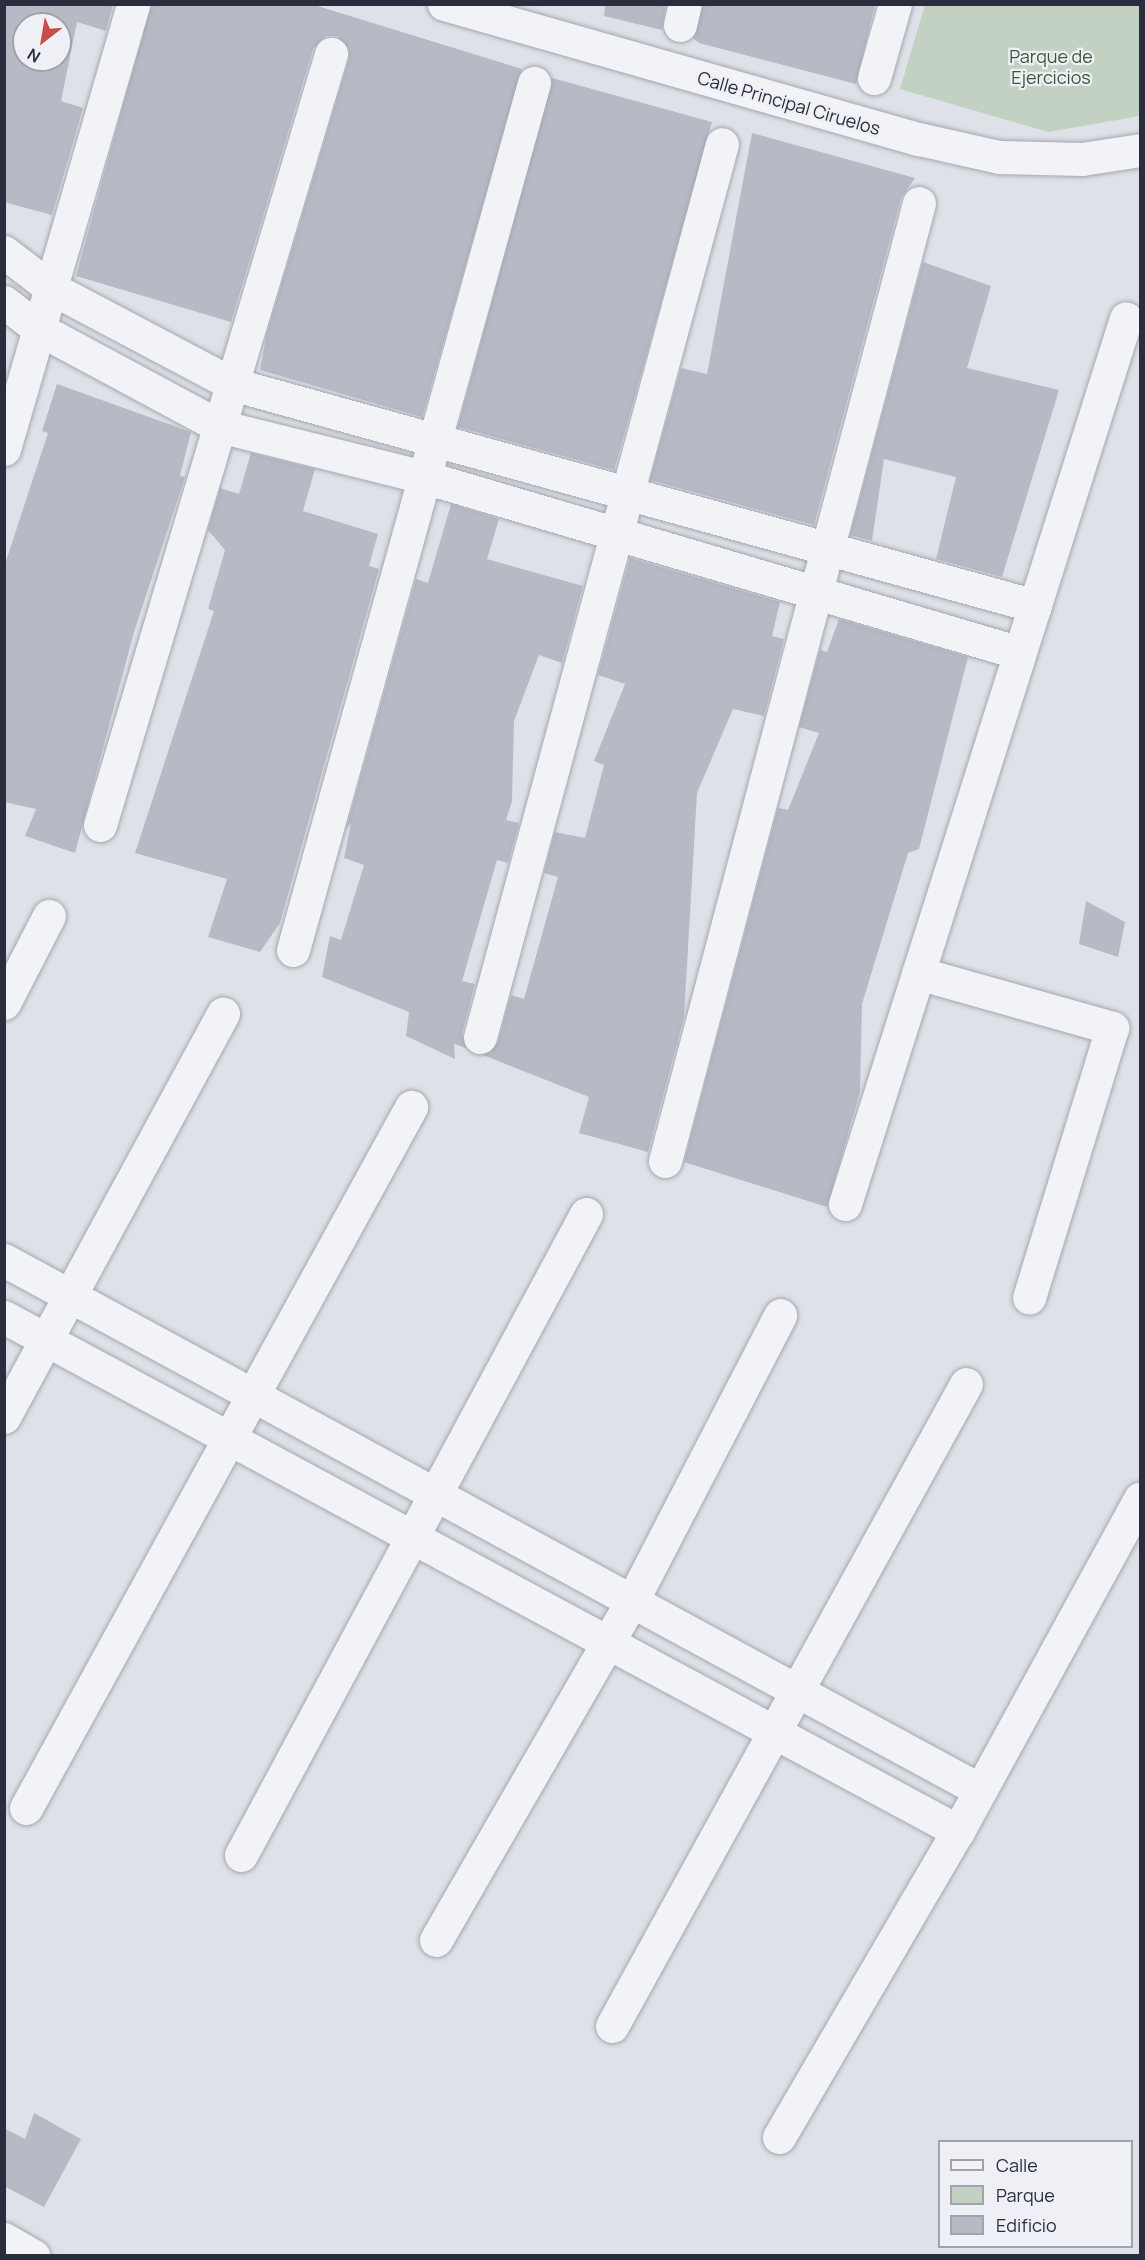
<!DOCTYPE html>
<html>
<head>
<meta charset="utf-8">
<style>
  body { margin:0 }
  #map { position:relative; width:1145px; height:2260px; overflow:hidden; background:#dfe1e8; font-family:Manrope,sans-serif }
  div>[style] { position:absolute }
  [style*='--x'] { left:calc(var(--x)*1px); top:calc(var(--y)*1px); width:calc(var(--w)*1px); rotate:calc(var(--a)*1deg) }
  .green>* { inset:0; background:#c2d1c1 }
  .building>* { inset:0; background:#b7bac4 }
  .roads { filter:drop-shadow(0 0 2px #a5a7b2) drop-shadow(0 0 2px #a5a7b2) }
  .minor>* { height:33px; margin:-16.5px; padding:0 16.5px; transform-origin:16.5px; border-radius:16.5px; background:#f2f3f6 }
  span { translate:-50% -50%; white-space:nowrap; text-align:center; line-height:1.15; -webkit-text-stroke:4.5px #eff0f6; paint-order:stroke }
  .park-label { font-size:18px; color:#385937 }
  .street-label { font-size:18px; color:#292d3e }
  .frame { position:absolute; inset:0; border:6px solid #292d3e; pointer-events:none }
  .legend { position:absolute; left:938px; top:2140px; width:195px; height:108px; box-sizing:border-box; background:#eff0f6; border:2px solid #a0a2ac; margin:0; padding:8px 10px; list-style:none; font-size:18px; color:#292d3e }
  .legend li { display:flex; align-items:center; gap:12px; height:30px }
  .legend b { width:30px; border:2px solid #a0a2ac }
  .north { position:absolute; left:12px; top:12px; width:60px; height:60px; box-sizing:border-box; background:#eff0f6; border:2px solid #a0a2ac; border-radius:50%; rotate:211deg; font-size:16px; font-weight:700; line-height:24px; text-align:center; color:#292d3e }
  .north::after { content:''; display:block; margin:auto; width:21px; height:27px; background:#c74c4a; clip-path:polygon(50% 0,100% 100%,50% 72%,0 100%) }
</style>
</head>
<body>
<div id="map">
  <div class="green">
    <i style="clip-path:polygon(925px 5px,1140px 5px,1140px 116px,1048px 132px,900px 89px)"></i>
  </div>
  <div class="building">
    <i style="clip-path:polygon(evenodd,4px 4px,113px 4px,106px 31px,77px 22px,61px 101px,83px 108px,52px 215px,4px 202px,4px 4px,24px 24px,60px 24px,60px 60px,24px 60px,24px 24px)"></i>
    <i style="clip-path:polygon(151px 4px,311px 4px,522px 69px,422px 417px,260px 370px,267px 333px,349px 59px,349px 49px,337px 36px,326px 36px,313px 49px,231px 322px,76px 276px)"></i>
    <i style="clip-path:polygon(605px 4px,666px 4px,662px 30px,604px 16px)"></i>
    <i style="clip-path:polygon(703px 4px,875px 4px,856px 84px,699px 43px,693px 38px)"></i>
    <i style="clip-path:polygon(552px 78px,712px 122px,614px 470px,458px 427px)"></i>
    <i style="clip-path:polygon(752px 133px,915px 178px,901px 198px,814px 525px,650px 480px,681px 368px,707px 374px)"></i>
    <i style="clip-path:polygon(923px 262px,991px 286px,967px 368px,1059px 390px,1002px 577px,936px 559px,956px 477px,884px 459px,872px 541px,850px 535px)"></i>
    <i style="clip-path:polygon(57px 384px,191px 432px,180px 476px,185px 477px,134px 632px,75px 853px,25px 836px,36px 809px,4px 802px,4px 567px,48px 433px,42px 431px)"></i>
    <i style="clip-path:polygon(251px 453px,315px 469px,303px 511px,378px 534px,369px 566px,379px 569px,280px 923px,260px 952px,208px 937px,227px 879px,135px 853px,214px 611px,208px 609px,225px 550px,208px 530px,220px 488px,239px 494px)"></i>
    <i style="clip-path:polygon(451px 504px,499px 519px,487px 559px,583px 586px,562px 663px,539px 655px,514px 721px,512px 801px,506px 820px,519px 823px,508px 863px,497px 860px,462px 981px,475px 984px,462px 1033px,466px 1048px,454px 1044px,455px 1059px,406px 1036px,409px 1012px,322px 977px,330px 936px,341px 940px,364px 865px,344px 858px,351px 823px,346px 830px,416px 579px,428px 583px)"></i>
    <i style="clip-path:polygon(630px 558px,780px 602px,772px 636px,784px 639px,764px 716px,733px 709px,697px 793px,684px 1017px,648px 1152px,579px 1133px,589px 1097px,483px 1055px,498px 1042px,511px 995px,524px 999px,558px 877px,544px 873px,555px 832px,585px 838px,604px 765px,594px 761px,625px 684px,598px 675px)"></i>
    <i style="clip-path:polygon(839px 619px,968px 657px,919px 849px,908px 853px,862px 1004px,860px 1092px,827px 1207px,684px 1162px,778px 808px,788px 810px,819px 733px,799px 727px,820px 650px,827px 652px)"></i>
    <i style="clip-path:polygon(1086px 901px,1125px 922px,1118px 957px,1079px 944px)"></i>
    <i style="clip-path:polygon(34px 2113px,81px 2139px,44px 2207px,4px 2186px,4px 2128px,25px 2139px)"></i>
  </div>
  <div class="roads">
    <div class="minor">
      <i style="--x:444;--y:4;--w:494;--a:15.9"></i>
      <i style="--x:919;--y:139;--w:82;--a:12.7"></i>
      <i style="--x:999;--y:157;--w:83;--a:1.4"></i>
      <i style="--x:1082;--y:159;--w:59;--a:-8.8"></i>
      <i style="--x:680;--y:25;--w:22;--a:-77"></i>
      <i style="--x:874;--y:78;--w:77;--a:-74.2"></i>
      <i style="--x:4;--y:252;--w:59;--a:37.5"></i>
      <i style="--x:51;--y:288;--w:205;--a:27.9"></i>
      <i style="--x:232;--y:384;--w:833;--a:15.45"></i>
      <i style="--x:4;--y:302;--w:44;--a:37.6"></i>
      <i style="--x:39;--y:329;--w:204;--a:28.3"></i>
      <i style="--x:219;--y:426;--w:211;--a:14"></i>
      <i style="--x:424;--y:477;--w:621;--a:16.45"></i>
      <i style="--x:4;--y:449;--w:463;--a:-73.8"></i>
      <i style="--x:100;--y:825;--w:805;--a:-73.32"></i>
      <i style="--x:293;--y:950;--w:900;--a:-74.47"></i>
      <i style="--x:918;--y:973;--w:202;--a:15.8"></i>
      <i style="--x:1112;--y:1028;--w:282;--a:107.1"></i>
      <i style="--x:4;--y:1003;--w:98;--a:-62.7"></i>
      <i style="--x:480;--y:1037;--w:925;--a:-74.84"></i>
      <i style="--x:665;--y:1161;--w:991;--a:-75.15"></i>
      <i style="--x:845;--y:1204;--w:929;--a:-72.4"></i>
      <i style="--x:4;--y:1260;--w:1108;--a:28.51"></i>
      <i style="--x:4;--y:1317;--w:1084;--a:28.32"></i>
      <i style="--x:4;--y:1417;--w:459;--a:-61.5"></i>
      <i style="--x:26;--y:1808;--w:800;--a:-61.22"></i>
      <i style="--x:241;--y:1855;--w:728;--a:-61.71"></i>
      <i style="--x:436;--y:1940;--w:392;--a:-60"></i>
      <i style="--x:632;--y:1601;--w:322;--a:-62.6"></i>
      <i style="--x:612;--y:2026;--w:733;--a:-61.13"></i>
      <i style="--x:779;--y:2137;--w:355;--a:-59.7"></i>
      <i style="--x:958;--y:1831;--w:379;--a:-61.3"></i>
      <i style="--x:4;--y:2239;--w:34;--a:30"></i>
    </div>
  </div>
  <div class="park-label">
    <span style="left:1051px;top:67px">Parque de<br>Ejercicios</span>
  </div>
  <div class="street-label">
    <span style="left:789px;top:103px;rotate:16deg">Calle Principal Ciruelos</span>
  </div>
  <div class="frame"></div>
  <ul class="legend">
  <li><b style="height:8px;background:#f2f3f6"></b>Calle</li>
  <li><b style="height:16px;background:#c2d1c1"></b>Parque</li>
  <li><b style="height:16px;background:#b7bac4"></b>Edificio</li>
  </ul>
  <div class="north">N</div>
</div>
</body>
</html>
